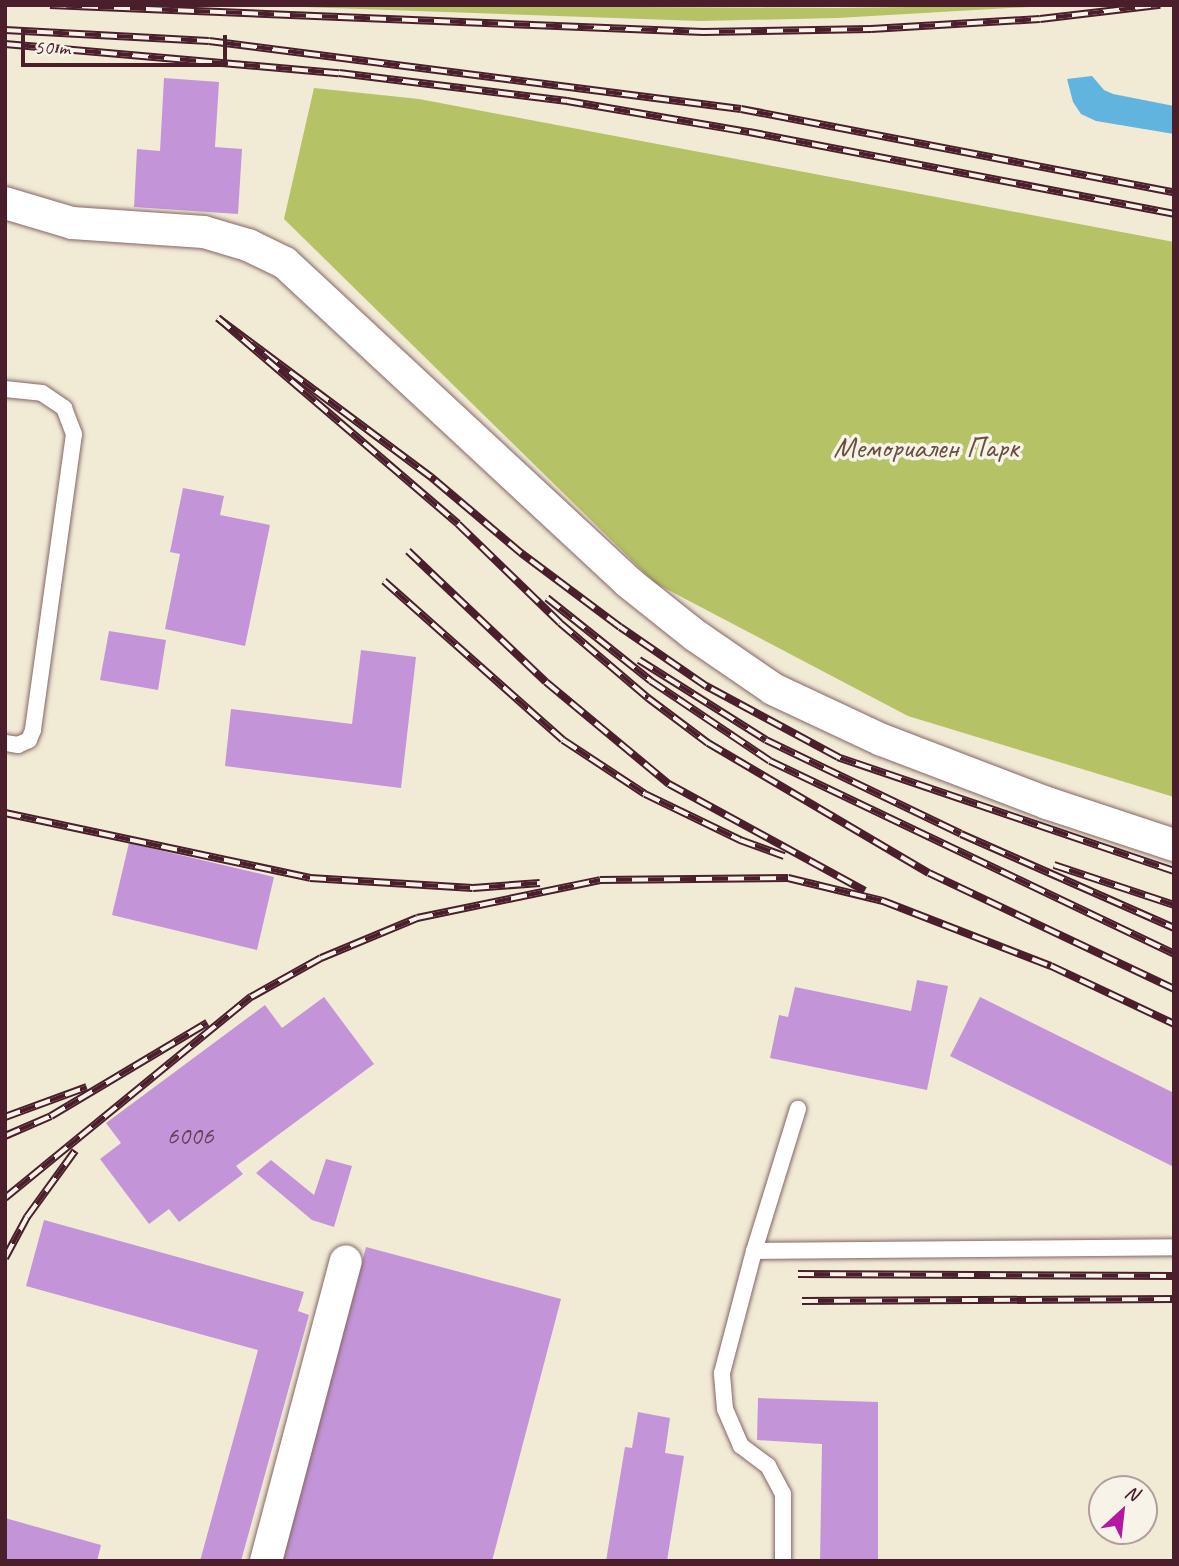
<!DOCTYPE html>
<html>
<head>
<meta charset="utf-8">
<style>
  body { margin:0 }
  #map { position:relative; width:1179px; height:1566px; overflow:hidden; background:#f1ead5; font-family:Caveat,sans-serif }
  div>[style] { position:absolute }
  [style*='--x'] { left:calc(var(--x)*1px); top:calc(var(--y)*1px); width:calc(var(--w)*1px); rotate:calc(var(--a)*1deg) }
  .green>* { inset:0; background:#b5c265 }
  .water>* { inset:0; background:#61b4dd }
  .building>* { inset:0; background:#c395d8 }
  .roads { filter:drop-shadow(0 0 2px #846666) drop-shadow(0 0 2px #846666) }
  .lane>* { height:16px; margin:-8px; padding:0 8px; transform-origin:8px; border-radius:8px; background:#fff }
  .street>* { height:32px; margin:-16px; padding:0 16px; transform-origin:16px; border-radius:16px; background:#fff }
  .rail>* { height:8px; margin-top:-4px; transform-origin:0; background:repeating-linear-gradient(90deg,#f7f3e8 0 16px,#4a1f2b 0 32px); box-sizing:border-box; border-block:2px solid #4a1f2b }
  span { translate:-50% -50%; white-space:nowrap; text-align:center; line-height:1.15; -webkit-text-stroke:7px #f7f3e8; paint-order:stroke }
  .number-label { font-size:26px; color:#683c56 }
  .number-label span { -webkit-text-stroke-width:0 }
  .park-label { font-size:30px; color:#6a503c }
  .frame { position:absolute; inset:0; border:7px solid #4a1f2b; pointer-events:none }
  .north { position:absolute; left:1088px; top:1475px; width:70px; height:70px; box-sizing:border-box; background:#f7f3e8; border:2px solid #b29e9c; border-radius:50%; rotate:27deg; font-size:19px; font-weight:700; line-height:28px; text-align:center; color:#4a1f2b }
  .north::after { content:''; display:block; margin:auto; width:24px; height:32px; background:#b5179e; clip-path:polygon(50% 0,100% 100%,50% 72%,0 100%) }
  .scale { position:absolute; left:21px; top:35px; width:206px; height:32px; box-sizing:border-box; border:4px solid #4a1f2b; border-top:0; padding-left:9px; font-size:21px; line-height:24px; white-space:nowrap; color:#4a1f2b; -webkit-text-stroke:5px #f7f3e8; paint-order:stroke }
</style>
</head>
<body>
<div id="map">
  <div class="green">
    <i style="clip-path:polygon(245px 5px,837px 8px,1063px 5px,837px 18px,700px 21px)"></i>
    <i style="clip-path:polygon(314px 88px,419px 99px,1174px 242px,1174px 797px,908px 716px,655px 583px,284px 219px)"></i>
  </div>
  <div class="water">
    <i style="clip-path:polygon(1092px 76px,1104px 90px,1113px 94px,1174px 106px,1174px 134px,1096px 121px,1081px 114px,1073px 102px,1067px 79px)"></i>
  </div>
  <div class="building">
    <i style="clip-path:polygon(164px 78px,219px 82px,215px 147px,242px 149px,238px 214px,134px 207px,137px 149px,160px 151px)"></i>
    <i style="clip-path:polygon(183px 488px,224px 496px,220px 515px,270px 525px,245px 646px,165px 629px,180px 554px,170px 552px)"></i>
    <i style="clip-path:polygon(109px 631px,166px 640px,158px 690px,100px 680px)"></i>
    <i style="clip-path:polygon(361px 650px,416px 657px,401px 788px,225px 766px,231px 709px,352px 724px)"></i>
    <i style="clip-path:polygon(129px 843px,274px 877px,257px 950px,112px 915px)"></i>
    <i style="clip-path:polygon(917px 980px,948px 986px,927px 1090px,770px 1058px,779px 1015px,788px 1017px,795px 987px,911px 1011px)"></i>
    <i style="clip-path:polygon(324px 997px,374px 1064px,236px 1166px,243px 1174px,179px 1222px,169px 1209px,149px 1224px,100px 1159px,121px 1143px,106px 1123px,265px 1005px,282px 1028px)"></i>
    <i style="clip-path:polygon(980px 997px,1174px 1093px,1174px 1167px,950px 1056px)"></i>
    <i style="clip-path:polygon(326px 1159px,352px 1166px,334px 1227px,312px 1220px,256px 1173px,271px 1160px,314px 1195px)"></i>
    <i style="clip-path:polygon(44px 1220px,304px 1292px,298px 1311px,309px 1315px,241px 1561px,200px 1561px,258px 1350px,26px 1286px)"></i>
    <i style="clip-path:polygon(366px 1247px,561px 1299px,492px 1561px,282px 1561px)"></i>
    <i style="clip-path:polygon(758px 1398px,878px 1402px,878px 1561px,820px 1561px,822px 1444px,757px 1440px)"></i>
    <i style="clip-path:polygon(638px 1412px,670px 1418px,665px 1453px,684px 1456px,667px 1561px,606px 1561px,625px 1447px,632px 1448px)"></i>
    <i style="clip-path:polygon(5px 1518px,101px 1545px,97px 1561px,5px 1561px)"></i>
  </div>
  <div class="roads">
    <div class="lane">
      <i style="--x:5;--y:389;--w:37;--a:6"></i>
      <i style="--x:42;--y:393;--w:27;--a:34"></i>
      <i style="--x:64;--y:408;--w:28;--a:69"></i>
      <i style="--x:74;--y:434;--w:299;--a:97.9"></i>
      <i style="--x:33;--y:730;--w:11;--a:112"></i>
      <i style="--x:29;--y:740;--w:12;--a:156"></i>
      <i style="--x:18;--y:745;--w:13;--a:-171"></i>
      <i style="--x:754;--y:1251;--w:420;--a:-0.5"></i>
      <i style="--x:783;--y:1561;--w:67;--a:-90"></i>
      <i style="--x:783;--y:1494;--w:32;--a:-118"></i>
      <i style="--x:768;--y:1466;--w:34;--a:-143"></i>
      <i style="--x:741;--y:1446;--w:40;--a:-113.4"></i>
      <i style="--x:725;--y:1409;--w:36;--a:-95"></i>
      <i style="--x:722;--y:1373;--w:126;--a:-75.3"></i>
      <i style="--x:754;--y:1251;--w:149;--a:-72.8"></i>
    </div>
    <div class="street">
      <i style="--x:5;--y:203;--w:70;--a:16.6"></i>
      <i style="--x:72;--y:223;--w:132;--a:3.9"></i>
      <i style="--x:204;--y:232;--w:46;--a:16.5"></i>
      <i style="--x:248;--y:245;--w:41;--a:25.9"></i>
      <i style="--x:285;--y:263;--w:468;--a:42.9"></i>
      <i style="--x:628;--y:582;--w:87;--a:38.5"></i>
      <i style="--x:696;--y:636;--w:93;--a:34.5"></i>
      <i style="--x:773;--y:689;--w:120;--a:25.1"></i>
      <i style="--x:882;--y:740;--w:177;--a:20.9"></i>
      <i style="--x:1047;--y:803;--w:134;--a:18.3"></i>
      <i style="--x:266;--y:1561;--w:310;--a:-75.1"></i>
    </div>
  </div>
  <div class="rail">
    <i style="--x:50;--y:5;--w:654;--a:2.37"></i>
    <i style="--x:703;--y:32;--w:168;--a:-1"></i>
    <i style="--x:871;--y:29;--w:169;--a:-3.4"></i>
    <i style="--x:1040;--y:19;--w:121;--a:-6.7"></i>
    <i style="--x:5;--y:30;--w:204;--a:3.1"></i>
    <i style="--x:209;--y:41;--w:536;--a:7.28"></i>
    <i style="--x:741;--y:109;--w:441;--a:10.9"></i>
    <i style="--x:5;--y:44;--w:335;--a:5"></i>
    <i style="--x:339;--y:73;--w:230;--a:7"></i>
    <i style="--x:567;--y:101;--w:185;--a:9.7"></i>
    <i style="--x:749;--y:132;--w:433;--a:10.9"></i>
    <i style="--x:408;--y:551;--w:190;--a:43.5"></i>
    <i style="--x:546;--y:682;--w:160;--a:39.7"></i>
    <i style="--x:669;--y:784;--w:223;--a:28.6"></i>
    <i style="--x:384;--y:581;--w:239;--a:41.6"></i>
    <i style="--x:563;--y:740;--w:98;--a:33.4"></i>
    <i style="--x:645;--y:794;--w:106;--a:25.8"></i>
    <i style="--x:740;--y:840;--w:47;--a:20"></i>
    <i style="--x:547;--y:598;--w:133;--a:38.6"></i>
    <i style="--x:651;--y:681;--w:143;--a:33.9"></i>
    <i style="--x:770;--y:761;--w:448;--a:25.5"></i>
    <i style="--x:639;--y:660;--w:150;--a:32.2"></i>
    <i style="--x:766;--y:740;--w:216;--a:25.7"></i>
    <i style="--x:961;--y:834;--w:233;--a:23.8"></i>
    <i style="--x:5;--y:813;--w:312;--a:12"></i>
    <i style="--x:310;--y:878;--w:163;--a:3.5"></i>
    <i style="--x:473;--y:888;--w:67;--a:-4.3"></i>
    <i style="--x:1054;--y:865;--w:126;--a:18.4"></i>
    <i style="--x:1174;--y:871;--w:355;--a:-161.3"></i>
    <i style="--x:838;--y:757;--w:150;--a:-151.7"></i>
    <i style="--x:706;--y:686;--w:104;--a:-145.5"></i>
    <i style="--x:620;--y:627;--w:124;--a:-143.2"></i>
    <i style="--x:521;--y:553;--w:118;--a:-139.8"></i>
    <i style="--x:431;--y:477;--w:266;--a:-143.3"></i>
    <i style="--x:218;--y:318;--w:316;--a:40.6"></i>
    <i style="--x:458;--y:524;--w:142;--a:44.1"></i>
    <i style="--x:560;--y:623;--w:116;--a:40.4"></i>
    <i style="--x:648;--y:698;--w:75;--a:36.9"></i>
    <i style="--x:708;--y:743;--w:256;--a:30.5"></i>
    <i style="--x:929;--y:873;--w:271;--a:25.3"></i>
    <i style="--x:5;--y:1117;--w:87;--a:-20.1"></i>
    <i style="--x:5;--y:1136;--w:50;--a:-23.5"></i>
    <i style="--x:51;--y:1116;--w:182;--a:-30.8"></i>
    <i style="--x:5;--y:1198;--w:318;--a:-39.3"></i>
    <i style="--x:251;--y:997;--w:80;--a:-29.1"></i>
    <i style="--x:321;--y:958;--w:104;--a:-22.6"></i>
    <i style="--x:417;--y:918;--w:187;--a:-11.7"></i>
    <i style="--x:600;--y:880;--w:188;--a:-0.6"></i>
    <i style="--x:788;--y:878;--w:98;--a:13.6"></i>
    <i style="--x:883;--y:901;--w:180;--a:21.2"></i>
    <i style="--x:1051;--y:966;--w:136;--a:25.2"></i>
    <i style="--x:5;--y:1258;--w:47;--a:-61.8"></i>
    <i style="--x:27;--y:1217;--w:82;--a:-54"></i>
    <i style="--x:798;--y:1274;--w:376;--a:0.3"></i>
    <i style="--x:802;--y:1301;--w:372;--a:-0.3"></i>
  </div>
  <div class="number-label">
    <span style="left:190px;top:1136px">6006</span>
  </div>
  <div class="park-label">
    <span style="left:926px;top:447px">Мемориален Парк</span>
  </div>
  <div class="frame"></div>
  <div class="north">N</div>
  <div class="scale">50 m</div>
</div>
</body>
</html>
